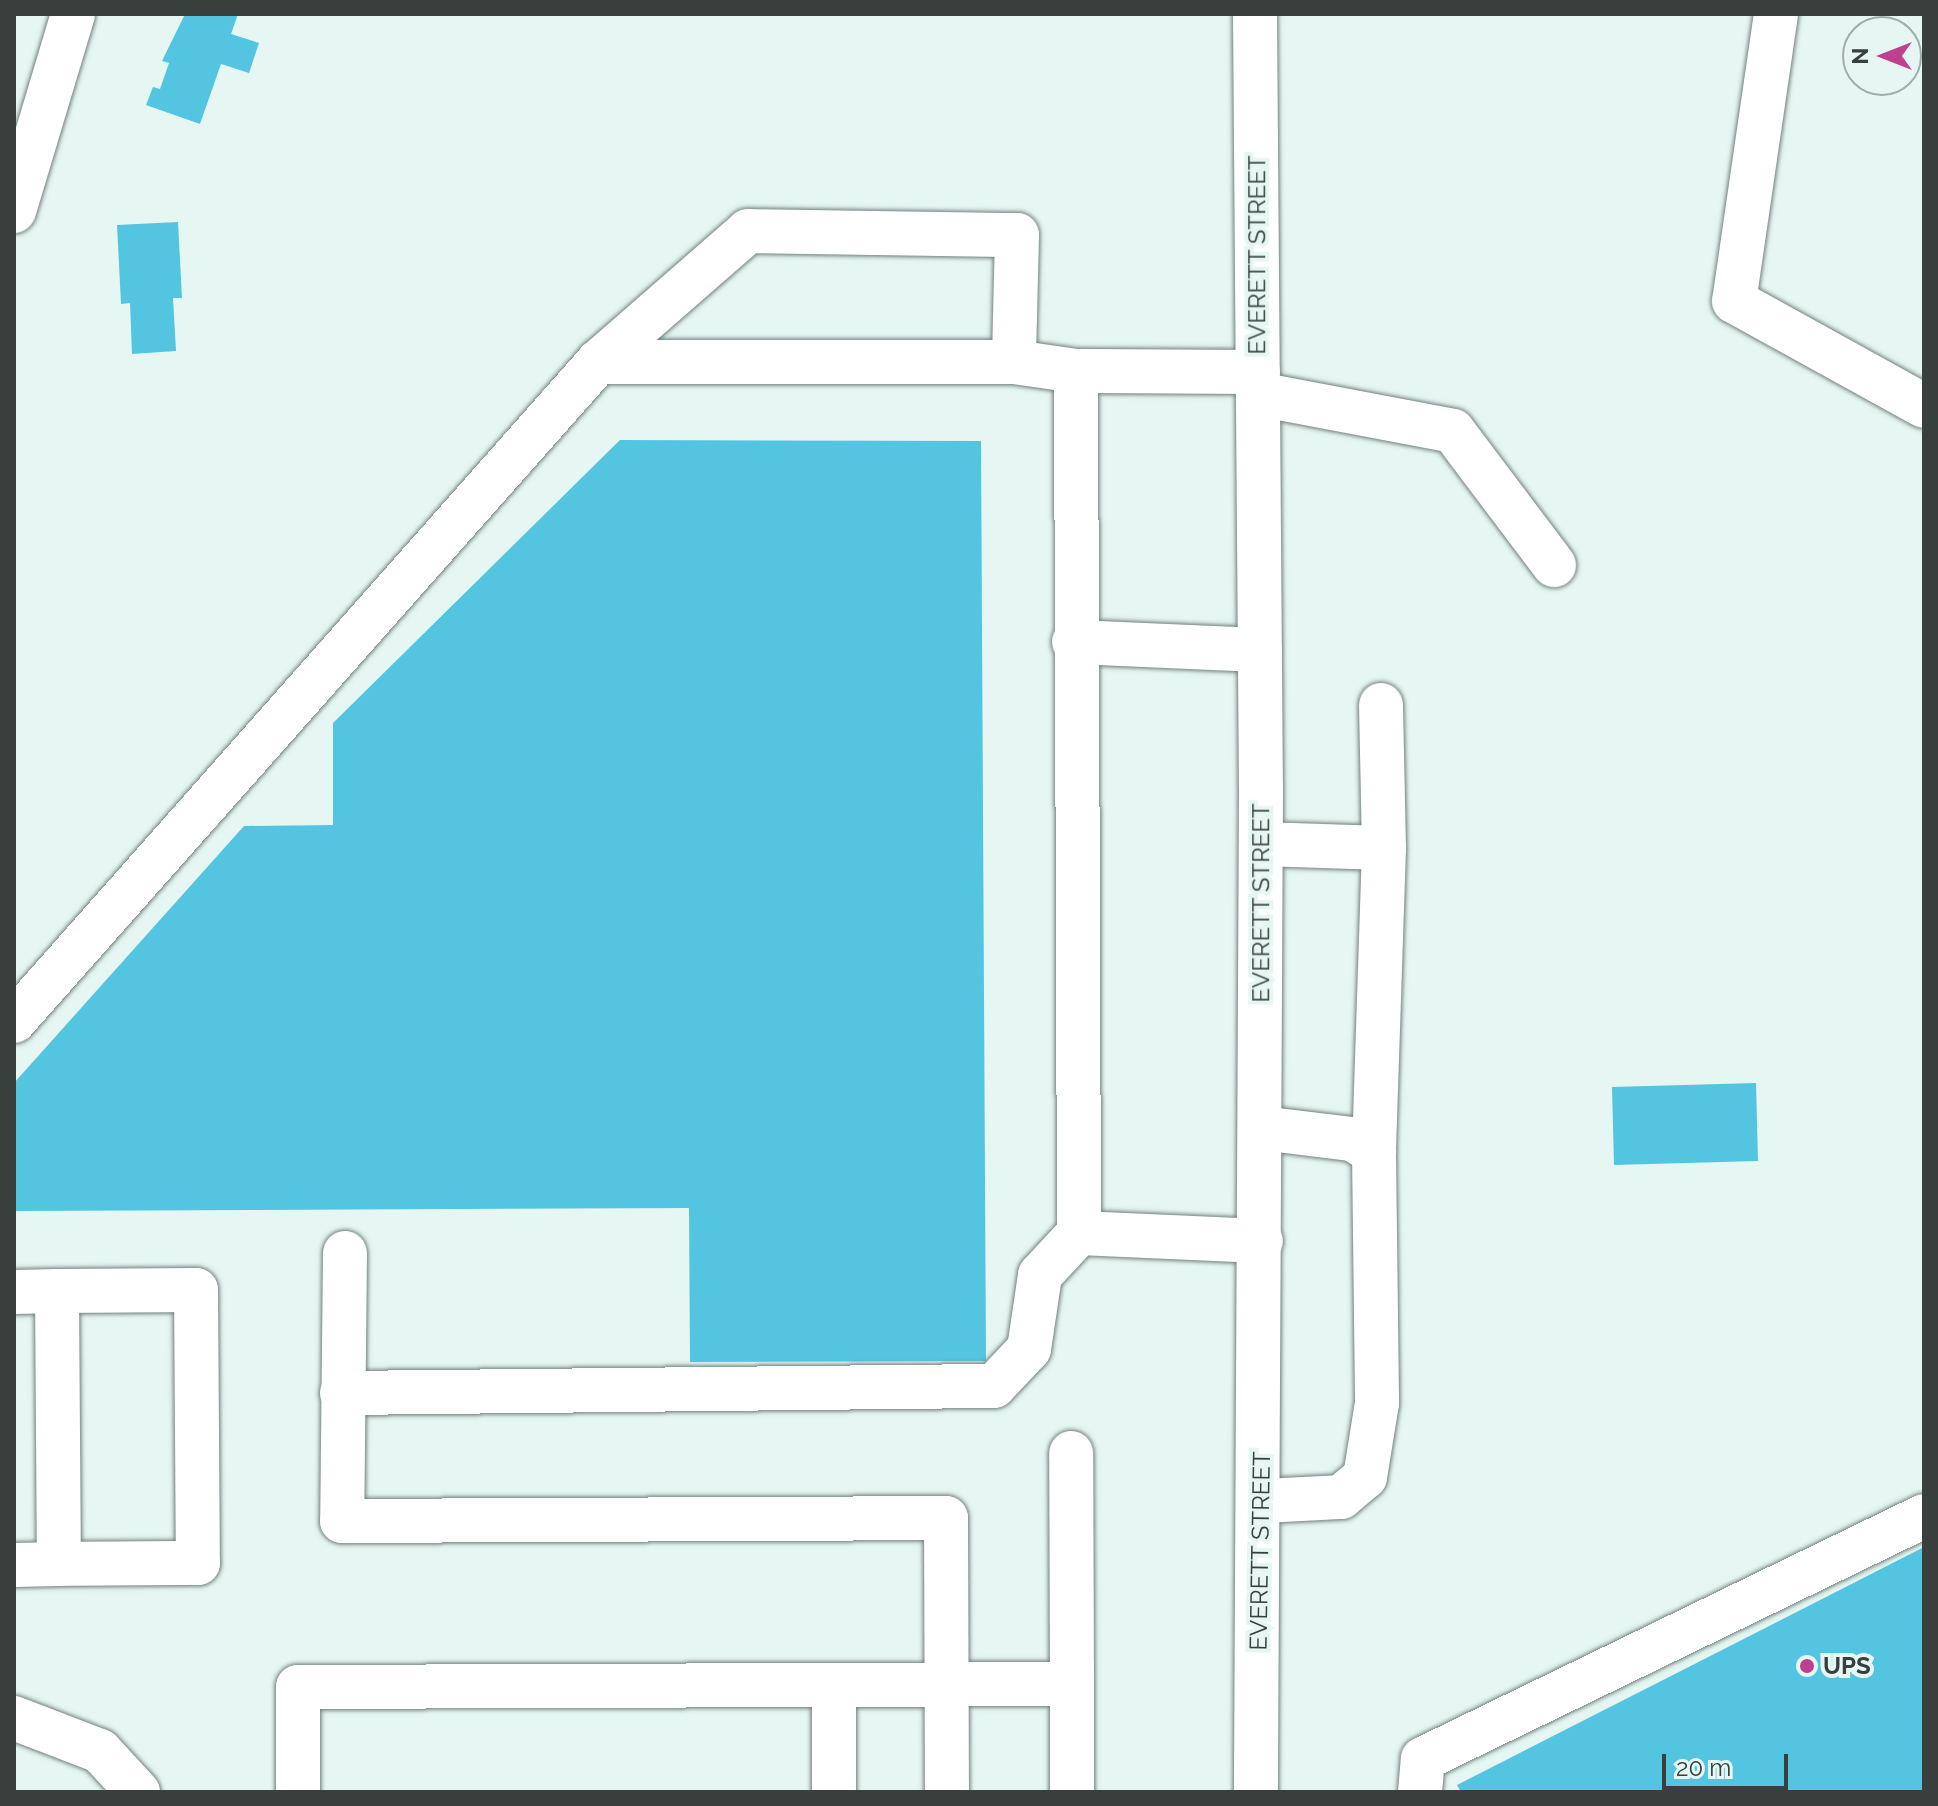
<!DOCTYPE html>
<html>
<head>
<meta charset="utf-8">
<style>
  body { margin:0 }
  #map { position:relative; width:1938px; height:1806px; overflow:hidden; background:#e5f6f3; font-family:Raleway,sans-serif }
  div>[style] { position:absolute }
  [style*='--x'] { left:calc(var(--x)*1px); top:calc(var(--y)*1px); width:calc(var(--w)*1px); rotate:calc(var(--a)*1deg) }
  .building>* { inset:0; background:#54c5e1 }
  .roads { filter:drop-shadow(0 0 2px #72817f) drop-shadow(0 0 2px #72817f) }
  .minor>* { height:44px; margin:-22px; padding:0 22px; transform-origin:22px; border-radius:22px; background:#fff }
  .dots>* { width:22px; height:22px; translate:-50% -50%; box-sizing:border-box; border:4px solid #e5f6f3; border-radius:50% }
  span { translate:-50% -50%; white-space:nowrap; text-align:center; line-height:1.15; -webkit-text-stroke:8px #e5f6f3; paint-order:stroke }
  .street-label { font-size:24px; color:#383f3d }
  .poi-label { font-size:24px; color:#383f3d; font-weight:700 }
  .left { translate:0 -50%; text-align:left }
  .frame { position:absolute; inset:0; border:16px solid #383f3d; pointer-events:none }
  .north { position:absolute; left:1842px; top:16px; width:80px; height:80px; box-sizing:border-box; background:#e5f6f3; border:2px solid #a0adaa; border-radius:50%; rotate:270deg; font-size:22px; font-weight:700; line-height:32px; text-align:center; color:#383f3d }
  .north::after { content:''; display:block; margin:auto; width:28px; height:36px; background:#be408e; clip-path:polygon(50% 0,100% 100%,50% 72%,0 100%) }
  .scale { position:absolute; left:1662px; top:1754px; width:126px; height:36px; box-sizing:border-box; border:4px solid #383f3d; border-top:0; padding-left:10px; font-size:24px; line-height:28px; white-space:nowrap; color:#383f3d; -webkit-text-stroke:6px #e5f6f3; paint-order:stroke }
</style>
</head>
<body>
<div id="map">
  <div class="building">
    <i style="clip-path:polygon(185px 14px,238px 14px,231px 34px,259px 43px,249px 73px,221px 64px,200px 124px,146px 105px,153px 87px,160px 89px,169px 63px,162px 61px)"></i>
    <i style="clip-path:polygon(178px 222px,182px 298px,173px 298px,176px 351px,132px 354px,130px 303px,121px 304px,117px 225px)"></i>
    <i style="clip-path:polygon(620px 440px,981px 441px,986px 1361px,690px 1362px,689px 1208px,14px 1211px,14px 1083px,244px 826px,333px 825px,333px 723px)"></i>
    <i style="clip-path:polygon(1756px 1083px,1758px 1161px,1614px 1165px,1612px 1087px)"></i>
    <i style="clip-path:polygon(1924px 1547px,1924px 1792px,1461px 1792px,1457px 1785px)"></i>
  </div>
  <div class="roads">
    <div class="minor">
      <i style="--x:1255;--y:14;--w:775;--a:89.56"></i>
      <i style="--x:1261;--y:789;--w:1003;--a:90.29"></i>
      <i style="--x:1776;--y:14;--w:290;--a:98.3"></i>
      <i style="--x:1734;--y:301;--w:217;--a:28.9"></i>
      <i style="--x:14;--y:211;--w:206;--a:-73.3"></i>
      <i style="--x:598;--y:362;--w:199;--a:-41.1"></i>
      <i style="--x:748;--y:231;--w:269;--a:0.9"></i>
      <i style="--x:1017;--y:235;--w:127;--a:91.4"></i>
      <i style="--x:1258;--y:394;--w:198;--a:10.7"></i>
      <i style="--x:1453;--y:431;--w:168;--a:53"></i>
      <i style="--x:1074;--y:642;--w:186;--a:2.5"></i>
      <i style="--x:1381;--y:705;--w:143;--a:88.8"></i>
      <i style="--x:1261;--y:844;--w:123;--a:1.9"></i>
      <i style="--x:1384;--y:848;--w:304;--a:91.9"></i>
      <i style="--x:14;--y:1021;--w:881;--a:-48.45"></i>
      <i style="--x:598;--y:362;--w:416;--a:0"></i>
      <i style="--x:1014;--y:362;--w:63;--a:8.3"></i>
      <i style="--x:1076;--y:371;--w:182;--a:0.3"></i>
      <i style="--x:1261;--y:1128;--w:92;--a:6.9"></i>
      <i style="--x:1352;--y:1139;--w:26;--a:31"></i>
      <i style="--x:1374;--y:1152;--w:251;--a:89.3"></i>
      <i style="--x:1377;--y:1403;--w:75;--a:99.2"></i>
      <i style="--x:1365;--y:1477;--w:31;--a:140"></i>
      <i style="--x:1341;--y:1497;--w:80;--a:177.1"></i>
      <i style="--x:1079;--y:1233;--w:182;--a:2.5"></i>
      <i style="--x:345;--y:1253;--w:268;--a:90.6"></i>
      <i style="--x:342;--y:1521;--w:604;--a:-0.28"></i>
      <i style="--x:946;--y:1518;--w:274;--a:89.8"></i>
      <i style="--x:57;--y:1291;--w:139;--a:-0.4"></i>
      <i style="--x:196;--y:1290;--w:273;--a:89.6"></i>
      <i style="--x:198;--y:1563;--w:139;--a:179.6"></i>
      <i style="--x:14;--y:1292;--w:43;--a:-1.3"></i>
      <i style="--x:57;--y:1291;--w:273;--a:89.6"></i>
      <i style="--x:59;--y:1564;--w:45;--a:178.7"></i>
      <i style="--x:342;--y:1393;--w:652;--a:-0.62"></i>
      <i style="--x:994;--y:1386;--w:51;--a:-46.6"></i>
      <i style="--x:1029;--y:1349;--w:75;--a:-81.5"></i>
      <i style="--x:1040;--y:1275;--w:57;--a:-47.1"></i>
      <i style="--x:1079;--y:1233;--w:862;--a:-90.2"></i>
      <i style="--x:1072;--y:1684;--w:108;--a:90"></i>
      <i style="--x:834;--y:1685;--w:107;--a:90"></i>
      <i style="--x:14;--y:1718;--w:92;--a:21"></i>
      <i style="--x:100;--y:1751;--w:56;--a:47.2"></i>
      <i style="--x:298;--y:1792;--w:105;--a:-90"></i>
      <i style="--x:298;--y:1687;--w:774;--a:-0.22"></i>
      <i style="--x:1072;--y:1684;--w:231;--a:-90.2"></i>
      <i style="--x:1420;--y:1792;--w:33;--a:-85"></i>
      <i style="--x:1423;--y:1759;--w:557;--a:-25.87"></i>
    </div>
  </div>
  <div class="dots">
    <i style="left:1807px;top:1666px;background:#be408e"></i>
  </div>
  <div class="street-label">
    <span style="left:1257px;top:255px;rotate:-90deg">EVERETT STREET</span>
    <span style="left:1261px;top:903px;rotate:-90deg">EVERETT STREET</span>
    <span style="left:1260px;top:1551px;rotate:-89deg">EVERETT STREET</span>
  </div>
  <div class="poi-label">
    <span class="left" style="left:1823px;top:1666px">UPS</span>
  </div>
  <div class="frame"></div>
  <div class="north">N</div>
  <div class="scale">20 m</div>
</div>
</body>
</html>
